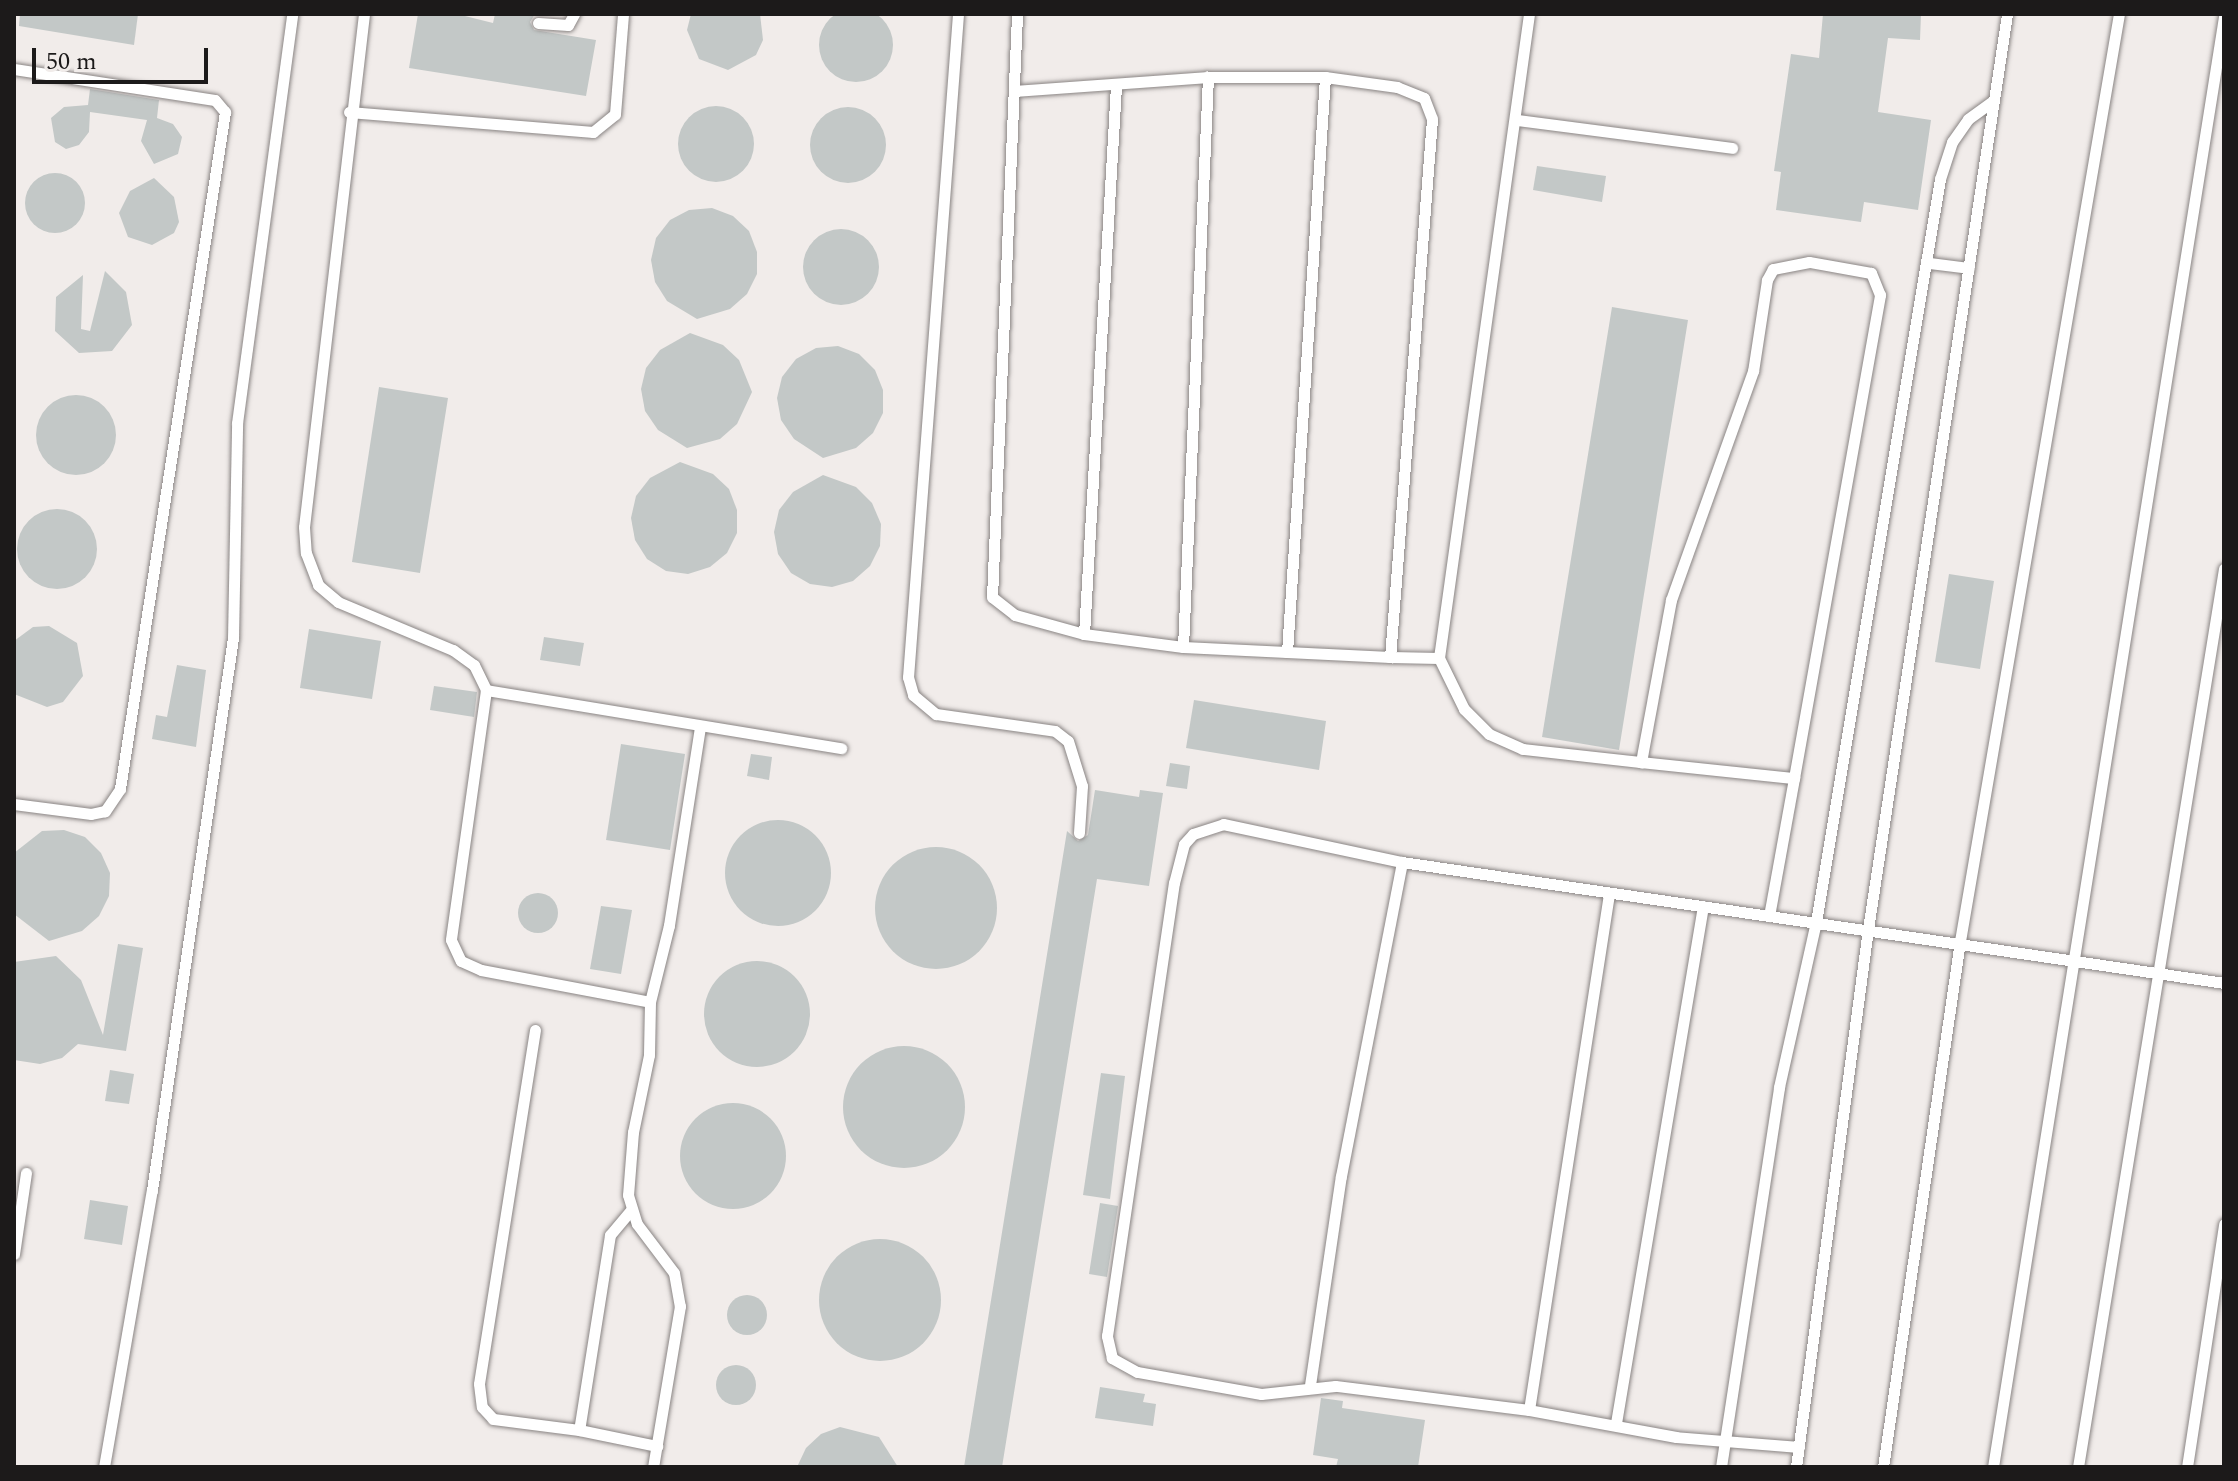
<!DOCTYPE html>
<html>
<head>
<meta charset="utf-8">
<style>
  body { margin:0 }
  #map { position:relative; width:2238px; height:1481px; overflow:hidden; background:#f1ecea; font-family:Spectral,serif }
  div>[style] { position:absolute }
  [style*='--x'] { left:calc(var(--x)*1px); top:calc(var(--y)*1px); width:calc(var(--w)*1px); rotate:calc(var(--a)*1deg) }
  .building>* { inset:0; background:#c3c8c7 }
  .round { border-radius:50% }
  .roads { filter:drop-shadow(0 0 2px #898483) drop-shadow(0 0 2px #898483) }
  .lane>* { height:11px; margin:-5.5px; padding:0 5.5px; transform-origin:5.5px; border-radius:5.5px; background:#fff }
  span { translate:-50% -50%; white-space:nowrap; text-align:center; line-height:1.15; -webkit-text-stroke:7px #f1ecea; paint-order:stroke }
  .frame { position:absolute; inset:0; border:16px solid #1c1a1a; pointer-events:none }
  .scale { position:absolute; left:32px; top:48px; width:176px; height:36px; box-sizing:border-box; border:4px solid #1c1a1a; border-top:0; padding-left:10px; font-size:24px; line-height:28px; white-space:nowrap; color:#1c1a1a; -webkit-text-stroke:6px #f1ecea; paint-order:stroke }
</style>
</head>
<body>
<div id="map">
  <div class="building">
    <i class="round" style="left:819px;top:8px;width:74px;height:74px"></i>
    <i style="clip-path:polygon(20px 14px,138px 14px,134px 45px,19px 26px)"></i>
    <i style="clip-path:polygon(418px 14px,457px 14px,493px 23px,495px 14px,535px 14px,530px 22px,534px 30px,596px 40px,586px 96px,409px 68px)"></i>
    <i style="clip-path:polygon(691px 14px,760px 14px,763px 40px,756px 55px,728px 70px,699px 59px,687px 30px)"></i>
    <i style="clip-path:polygon(1823px 14px,1921px 14px,1920px 40px,1888px 38px,1878px 112px,1931px 120px,1918px 210px,1864px 202px,1861px 222px,1776px 210px,1781px 172px,1774px 171px,1791px 54px,1819px 58px)"></i>
    <i style="clip-path:polygon(90px 89px,159px 100px,157px 118px,173px 124px,182px 137px,178px 154px,154px 164px,141px 141px,147px 120px,90px 112px,89px 132px,79px 145px,66px 149px,55px 142px,51px 118px,64px 107px,88px 105px)"></i>
    <i class="round" style="left:678px;top:106px;width:76px;height:76px"></i>
    <i class="round" style="left:810px;top:107px;width:76px;height:76px"></i>
    <i style="clip-path:polygon(1537px 166px,1606px 176px,1602px 202px,1533px 190px)"></i>
    <i class="round" style="left:25px;top:173px;width:60px;height:60px"></i>
    <i style="clip-path:polygon(154px 178px,174px 197px,179px 222px,174px 233px,152px 245px,128px 237px,119px 213px,130px 191px)"></i>
    <i style="clip-path:polygon(712px 208px,733px 216px,749px 231px,757px 252px,757px 274px,747px 294px,730px 309px,697px 319px,667px 301px,655px 282px,651px 260px,656px 238px,670px 220px,689px 210px)"></i>
    <i class="round" style="left:803px;top:229px;width:76px;height:76px"></i>
    <i style="clip-path:polygon(105px 271px,126px 292px,132px 325px,112px 351px,79px 353px,55px 331px,56px 297px,83px 275px,81px 329px,90px 331px)"></i>
    <i style="clip-path:polygon(1612px 307px,1688px 320px,1619px 750px,1542px 737px)"></i>
    <i style="clip-path:polygon(690px 333px,723px 345px,739px 360px,752px 392px,737px 424px,720px 439px,687px 448px,658px 430px,645px 411px,641px 389px,646px 368px,660px 350px)"></i>
    <i style="clip-path:polygon(838px 346px,859px 354px,875px 370px,883px 390px,883px 413px,873px 433px,856px 448px,823px 458px,794px 439px,781px 420px,777px 398px,782px 377px,796px 359px,816px 348px)"></i>
    <i style="clip-path:polygon(379px 387px,448px 398px,420px 573px,352px 562px)"></i>
    <i class="round" style="left:36px;top:395px;width:80px;height:80px"></i>
    <i style="clip-path:polygon(680px 462px,713px 474px,729px 489px,737px 510px,737px 533px,727px 553px,710px 567px,688px 574px,666px 571px,647px 559px,635px 540px,631px 518px,636px 496px,650px 478px)"></i>
    <i style="clip-path:polygon(823px 475px,856px 487px,872px 503px,881px 524px,880px 546px,870px 566px,853px 581px,832px 587px,810px 584px,791px 573px,778px 554px,774px 532px,779px 510px,793px 492px)"></i>
    <i class="round" style="left:17px;top:509px;width:80px;height:80px"></i>
    <i style="clip-path:polygon(1949px 574px,1994px 581px,1980px 669px,1935px 662px)"></i>
    <i style="clip-path:polygon(49px 626px,77px 643px,83px 676px,63px 702px,47px 707px,14px 694px,14px 641px,33px 627px)"></i>
    <i style="clip-path:polygon(309px 629px,381px 641px,372px 699px,300px 688px)"></i>
    <i style="clip-path:polygon(544px 637px,584px 643px,580px 666px,540px 660px)"></i>
    <i style="clip-path:polygon(177px 665px,206px 670px,196px 747px,152px 739px,156px 715px,167px 717px)"></i>
    <i style="clip-path:polygon(434px 686px,477px 692px,474px 717px,430px 710px)"></i>
    <i style="clip-path:polygon(1194px 700px,1326px 721px,1319px 770px,1186px 748px)"></i>
    <i style="clip-path:polygon(621px 744px,685px 754px,670px 850px,606px 840px)"></i>
    <i style="clip-path:polygon(751px 754px,772px 757px,769px 780px,747px 776px)"></i>
    <i style="clip-path:polygon(1170px 763px,1190px 766px,1187px 789px,1166px 786px)"></i>
    <i style="clip-path:polygon(1095px 790px,1139px 797px,1140px 790px,1163px 793px,1149px 886px,1097px 879px,1002px 1467px,964px 1467px,1067px 831px,1078px 841px,1088px 835px)"></i>
    <i class="round" style="left:725px;top:820px;width:106px;height:106px"></i>
    <i style="clip-path:polygon(64px 830px,85px 837px,101px 853px,110px 873px,109px 896px,99px 916px,82px 931px,49px 941px,14px 914px,14px 853px,42px 831px)"></i>
    <i class="round" style="left:875px;top:847px;width:122px;height:122px"></i>
    <i class="round" style="left:518px;top:893px;width:40px;height:40px"></i>
    <i style="clip-path:polygon(601px 906px,632px 910px,621px 974px,590px 969px)"></i>
    <i style="clip-path:polygon(118px 944px,143px 948px,126px 1051px,78px 1044px,62px 1058px,40px 1064px,14px 1060px,14px 962px,56px 956px,81px 980px,103px 1035px)"></i>
    <i class="round" style="left:704px;top:961px;width:106px;height:106px"></i>
    <i class="round" style="left:843px;top:1046px;width:122px;height:122px"></i>
    <i style="clip-path:polygon(110px 1070px,134px 1074px,129px 1104px,105px 1101px)"></i>
    <i style="clip-path:polygon(1101px 1073px,1125px 1076px,1110px 1199px,1083px 1195px)"></i>
    <i class="round" style="left:680px;top:1103px;width:106px;height:106px"></i>
    <i style="clip-path:polygon(90px 1200px,128px 1206px,122px 1245px,84px 1239px)"></i>
    <i style="clip-path:polygon(1100px 1203px,1118px 1206px,1107px 1277px,1089px 1274px)"></i>
    <i class="round" style="left:819px;top:1239px;width:122px;height:122px"></i>
    <i class="round" style="left:727px;top:1295px;width:40px;height:40px"></i>
    <i class="round" style="left:716px;top:1365px;width:40px;height:40px"></i>
    <i style="clip-path:polygon(1100px 1387px,1145px 1394px,1143px 1402px,1156px 1404px,1153px 1426px,1095px 1418px)"></i>
    <i style="clip-path:polygon(1321px 1398px,1343px 1401px,1342px 1408px,1425px 1420px,1418px 1467px,1336px 1467px,1338px 1459px,1313px 1455px)"></i>
    <i style="clip-path:polygon(840px 1427px,879px 1437px,898px 1467px,797px 1467px,806px 1448px,821px 1434px)"></i>
  </div>
  <div class="roads">
    <div class="lane">
      <i style="--x:364;--y:14;--w:516;--a:96.67"></i>
      <i style="--x:304;--y:527;--w:26;--a:86"></i>
      <i style="--x:306;--y:553;--w:34;--a:69"></i>
      <i style="--x:318;--y:585;--w:26;--a:40"></i>
      <i style="--x:338;--y:602;--w:125;--a:22.7"></i>
      <i style="--x:453;--y:650;--w:26;--a:36"></i>
      <i style="--x:474;--y:665;--w:28;--a:64"></i>
      <i style="--x:486;--y:690;--w:252;--a:98"></i>
      <i style="--x:451;--y:940;--w:23;--a:65"></i>
      <i style="--x:461;--y:961;--w:22;--a:24"></i>
      <i style="--x:481;--y:970;--w:172;--a:10.7"></i>
      <i style="--x:650;--y:1002;--w:53;--a:91.1"></i>
      <i style="--x:649;--y:1055;--w:79;--a:101.7"></i>
      <i style="--x:633;--y:1132;--w:63;--a:94.5"></i>
      <i style="--x:628;--y:1195;--w:30;--a:73"></i>
      <i style="--x:637;--y:1224;--w:61;--a:52.9"></i>
      <i style="--x:674;--y:1273;--w:34;--a:80"></i>
      <i style="--x:680;--y:1306;--w:163;--a:99.5"></i>
      <i style="--x:958;--y:14;--w:665;--a:94.31"></i>
      <i style="--x:908;--y:677;--w:19;--a:74"></i>
      <i style="--x:913;--y:695;--w:30;--a:40"></i>
      <i style="--x:936;--y:714;--w:120;--a:8.1"></i>
      <i style="--x:1055;--y:731;--w:16;--a:38"></i>
      <i style="--x:1068;--y:741;--w:47;--a:72.7"></i>
      <i style="--x:1082;--y:786;--w:47;--a:93.7"></i>
      <i style="--x:1529;--y:14;--w:650;--a:97.96"></i>
      <i style="--x:1439;--y:658;--w:57;--a:63.9"></i>
      <i style="--x:1464;--y:709;--w:35;--a:45"></i>
      <i style="--x:1489;--y:734;--w:37;--a:24"></i>
      <i style="--x:1523;--y:749;--w:119;--a:6.3"></i>
      <i style="--x:538;--y:23;--w:30;--a:4"></i>
      <i style="--x:568;--y:25;--w:13;--a:-61"></i>
      <i style="--x:14;--y:69;--w:203;--a:8.8"></i>
      <i style="--x:215;--y:100;--w:16;--a:50"></i>
      <i style="--x:225;--y:112;--w:685;--a:98.82"></i>
      <i style="--x:120;--y:789;--w:27;--a:124"></i>
      <i style="--x:105;--y:811;--w:14;--a:168"></i>
      <i style="--x:91;--y:814;--w:78;--a:-172.6"></i>
      <i style="--x:1014;--y:91;--w:195;--a:-4.1"></i>
      <i style="--x:1208;--y:77;--w:117;--a:0"></i>
      <i style="--x:1325;--y:77;--w:73;--a:7.9"></i>
      <i style="--x:1397;--y:87;--w:29;--a:22"></i>
      <i style="--x:1424;--y:98;--w:22;--a:69"></i>
      <i style="--x:1432;--y:119;--w:540;--a:94.46"></i>
      <i style="--x:1390;--y:657;--w:207;--a:-177.2"></i>
      <i style="--x:1183;--y:647;--w:100;--a:-172.5"></i>
      <i style="--x:1084;--y:634;--w:72;--a:-164.6"></i>
      <i style="--x:1015;--y:615;--w:29;--a:-142"></i>
      <i style="--x:992;--y:597;--w:584;--a:-87.54"></i>
      <i style="--x:349;--y:112;--w:245;--a:4.7"></i>
      <i style="--x:593;--y:132;--w:28;--a:-39"></i>
      <i style="--x:615;--y:114;--w:100;--a:-85.4"></i>
      <i style="--x:1517;--y:120;--w:217;--a:7.4"></i>
      <i style="--x:1929;--y:263;--w:40;--a:7.1"></i>
      <i style="--x:1084;--y:634;--w:550;--a:-86.66"></i>
      <i style="--x:1183;--y:647;--w:571;--a:-87.49"></i>
      <i style="--x:1287;--y:652;--w:576;--a:-86.22"></i>
      <i style="--x:1390;--y:657;--w:49;--a:1.2"></i>
      <i style="--x:486;--y:690;--w:360;--a:9.3"></i>
      <i style="--x:1769;--y:916;--w:140;--a:-79.7"></i>
      <i style="--x:1794;--y:778;--w:491;--a:-79.9"></i>
      <i style="--x:1880;--y:295;--w:24;--a:-112"></i>
      <i style="--x:1871;--y:273;--w:63;--a:-169.9"></i>
      <i style="--x:1809;--y:262;--w:37;--a:169"></i>
      <i style="--x:1773;--y:269;--w:13;--a:119"></i>
      <i style="--x:1767;--y:280;--w:92;--a:98.7"></i>
      <i style="--x:1753;--y:371;--w:243;--a:109.7"></i>
      <i style="--x:1671;--y:600;--w:165;--a:100.5"></i>
      <i style="--x:1641;--y:762;--w:154;--a:6"></i>
      <i style="--x:650;--y:1002;--w:79;--a:-76.1"></i>
      <i style="--x:669;--y:925;--w:201;--a:-81.1"></i>
      <i style="--x:535;--y:1030;--w:358;--a:99"></i>
      <i style="--x:479;--y:1384;--w:23;--a:83"></i>
      <i style="--x:482;--y:1407;--w:16;--a:47"></i>
      <i style="--x:493;--y:1419;--w:87;--a:7.3"></i>
      <i style="--x:631;--y:1210;--w:33;--a:130"></i>
      <i style="--x:610;--y:1235;--w:197;--a:99"></i>
      <i style="--x:579;--y:1430;--w:80;--a:11.6"></i>
      <i style="--x:14;--y:1254;--w:82;--a:-81.6"></i>
      <i style="--x:1310;--y:1385;--w:211;--a:-81.6"></i>
      <i style="--x:1341;--y:1176;--w:320;--a:-79"></i>
      <i style="--x:1529;--y:1410;--w:522;--a:-81.19"></i>
      <i style="--x:1616;--y:1423;--w:524;--a:-80.45"></i>
      <i style="--x:1799;--y:1447;--w:123;--a:-175.4"></i>
      <i style="--x:1676;--y:1437;--w:149;--a:-169.6"></i>
      <i style="--x:1529;--y:1410;--w:195;--a:-172.9"></i>
      <i style="--x:1335;--y:1386;--w:74;--a:173.8"></i>
      <i style="--x:1261;--y:1394;--w:126;--a:-169.9"></i>
      <i style="--x:1137;--y:1372;--w:29;--a:-151"></i>
      <i style="--x:1112;--y:1358;--w:23;--a:-103"></i>
      <i style="--x:1107;--y:1336;--w:458;--a:-81.6"></i>
      <i style="--x:1174;--y:883;--w:40;--a:-75.6"></i>
      <i style="--x:1184;--y:844;--w:13;--a:-48"></i>
      <i style="--x:1193;--y:834;--w:32;--a:-18"></i>
      <i style="--x:1223;--y:824;--w:183;--a:12"></i>
      <i style="--x:1402;--y:862;--w:831;--a:8.37"></i>
      <i style="--x:104;--y:1467;--w:281;--a:-80.2"></i>
      <i style="--x:152;--y:1190;--w:558;--a:-81.65"></i>
      <i style="--x:233;--y:638;--w:215;--a:-88.9"></i>
      <i style="--x:237;--y:423;--w:413;--a:-82.3"></i>
      <i style="--x:1721;--y:1467;--w:384;--a:-81.3"></i>
      <i style="--x:1779;--y:1087;--w:169;--a:-77.4"></i>
      <i style="--x:1816;--y:922;--w:753;--a:-80.53"></i>
      <i style="--x:1940;--y:179;--w:39;--a:-72"></i>
      <i style="--x:1952;--y:142;--w:28;--a:-55"></i>
      <i style="--x:1968;--y:119;--w:32;--a:-36"></i>
      <i style="--x:1796;--y:1467;--w:543;--a:-82.38"></i>
      <i style="--x:1868;--y:929;--w:925;--a:-81.36"></i>
      <i style="--x:1883;--y:1467;--w:532;--a:-81.67"></i>
      <i style="--x:1960;--y:941;--w:941;--a:-80.27"></i>
      <i style="--x:1993;--y:1467;--w:1469;--a:-80.95"></i>
      <i style="--x:2078;--y:1467;--w:910;--a:-80.77"></i>
      <i style="--x:2187;--y:1467;--w:246;--a:-81.3"></i>
    </div>
  </div>
  <div class="frame"></div>
  <div class="scale">50 m</div>
</div>
</body>
</html>
